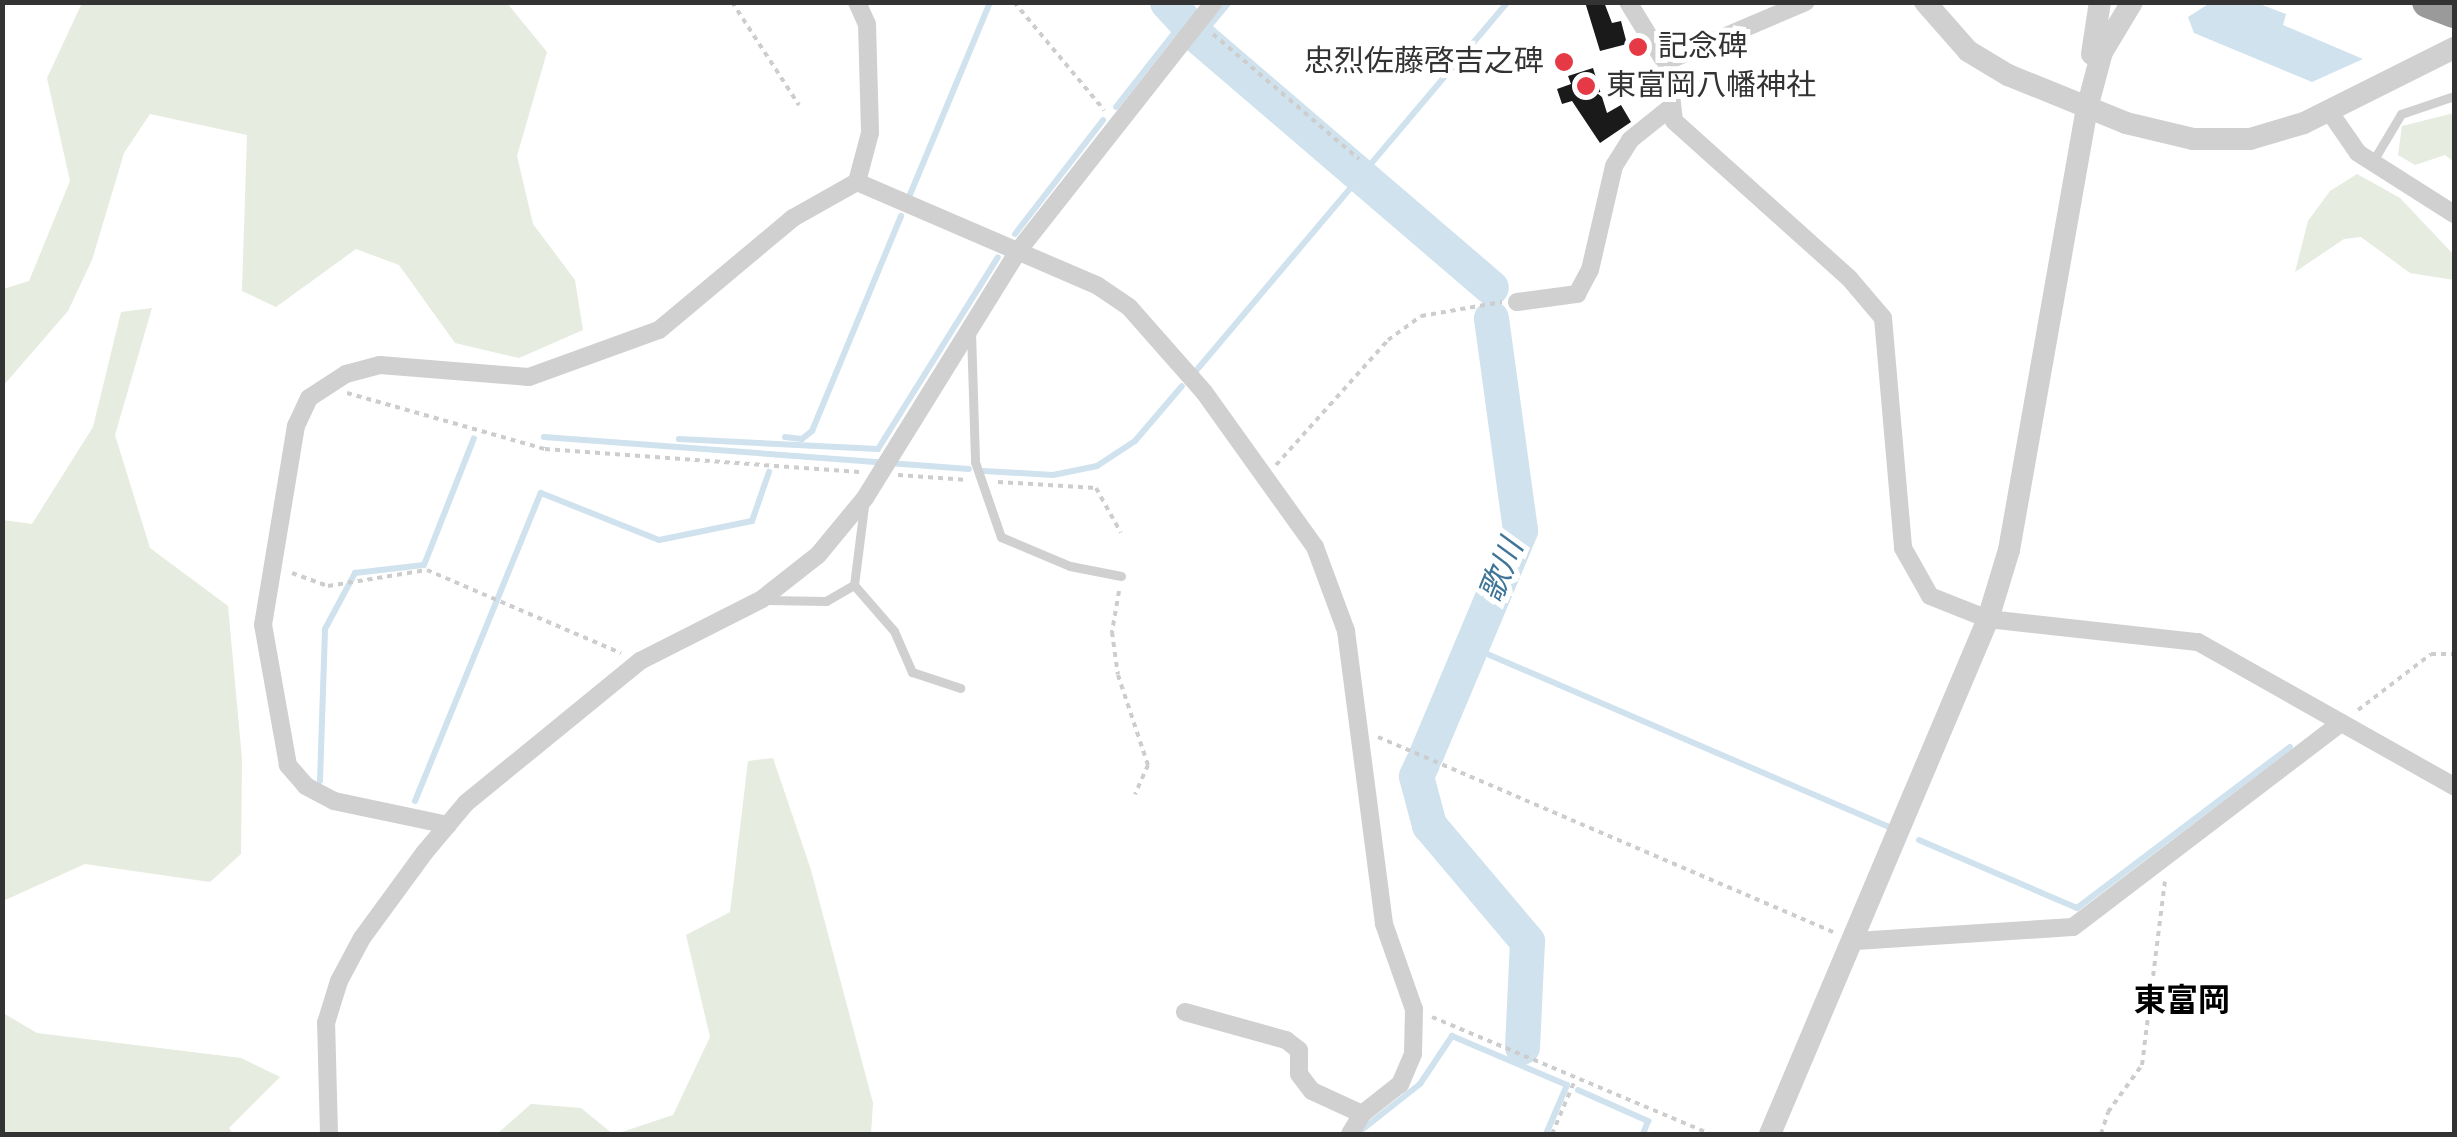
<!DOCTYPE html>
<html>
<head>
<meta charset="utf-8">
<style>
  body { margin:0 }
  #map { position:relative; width:2457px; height:1137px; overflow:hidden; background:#fff; font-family:"Source Sans 3","Noto Sans JP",sans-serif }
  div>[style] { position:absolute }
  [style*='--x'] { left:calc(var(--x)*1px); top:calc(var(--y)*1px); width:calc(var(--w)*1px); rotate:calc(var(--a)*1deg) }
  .green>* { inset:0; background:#e6ecdf }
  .water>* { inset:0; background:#cfe2ee }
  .stream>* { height:6px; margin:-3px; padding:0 3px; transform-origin:3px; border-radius:3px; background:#cfe2ee }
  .river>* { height:35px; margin:-17.5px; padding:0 17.5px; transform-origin:17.5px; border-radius:17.5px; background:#cfe2ee }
  .building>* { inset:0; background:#1a1a1a }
  .path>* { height:4px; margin-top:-2px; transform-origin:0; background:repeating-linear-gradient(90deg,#cdcdcd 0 5px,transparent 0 10px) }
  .service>* { height:9px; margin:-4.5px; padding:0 4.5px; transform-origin:4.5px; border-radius:4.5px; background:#d0d0d0 }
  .minor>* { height:18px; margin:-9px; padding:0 9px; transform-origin:9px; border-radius:9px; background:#d0d0d0 }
  .tertiary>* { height:22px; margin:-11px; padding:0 11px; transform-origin:11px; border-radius:11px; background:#d0d0d0 }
  .motorway>* { height:32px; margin:-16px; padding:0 16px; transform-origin:16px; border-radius:16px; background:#9a9a9a }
  .dots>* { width:28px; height:28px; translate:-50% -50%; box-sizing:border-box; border:5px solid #fff; border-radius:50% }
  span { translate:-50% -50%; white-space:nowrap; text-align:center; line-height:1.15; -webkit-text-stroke:10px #fff; paint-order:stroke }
  .poi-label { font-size:30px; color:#333 }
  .left { translate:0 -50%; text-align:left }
  .right { translate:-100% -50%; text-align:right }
  .water-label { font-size:32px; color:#3f7597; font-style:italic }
  .neighbourhood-label { font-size:32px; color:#000; font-weight:700 }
  .frame { position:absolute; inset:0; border:5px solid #333; pointer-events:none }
</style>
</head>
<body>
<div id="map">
  <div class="green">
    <i style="clip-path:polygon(82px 3px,507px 3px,547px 52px,517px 156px,533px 224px,575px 280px,583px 330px,519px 358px,455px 343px,399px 265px,356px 249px,276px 307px,242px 291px,247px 135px,150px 114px,124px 153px,92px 260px,68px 311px,3px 386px,3px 289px,29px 281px,70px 181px,47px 78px)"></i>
    <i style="clip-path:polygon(2454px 113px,2454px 162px,2445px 155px,2415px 165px,2398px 155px,2402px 126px)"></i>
    <i style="clip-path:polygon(2357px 174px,2400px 198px,2454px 255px,2454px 280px,2410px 273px,2361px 237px,2344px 239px,2295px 272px,2308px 221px,2330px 191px)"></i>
    <i style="clip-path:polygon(152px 308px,115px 435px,150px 548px,228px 606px,242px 759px,241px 854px,210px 882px,85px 864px,3px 901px,3px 520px,32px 524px,93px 427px,121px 312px)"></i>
    <i style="clip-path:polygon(773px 758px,811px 870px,873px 1103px,871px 1134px,616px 1134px,673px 1115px,710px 1037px,686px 935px,730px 912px,748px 761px)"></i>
    <i style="clip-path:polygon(3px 1013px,37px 1033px,241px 1058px,280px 1077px,229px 1128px,233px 1134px,3px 1134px)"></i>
    <i style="clip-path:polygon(531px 1104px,581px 1108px,613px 1134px,497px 1134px)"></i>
  </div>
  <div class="water">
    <i style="clip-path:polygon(2210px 3px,2257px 3px,2286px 14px,2283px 25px,2363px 59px,2312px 82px,2194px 33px,2188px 17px)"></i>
  </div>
  <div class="stream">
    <i style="--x:1210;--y:25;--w:30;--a:-50"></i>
    <i style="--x:1116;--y:107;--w:108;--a:-51.8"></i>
    <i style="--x:909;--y:197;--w:211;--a:-67.4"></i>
    <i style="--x:1015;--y:234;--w:144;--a:-52.3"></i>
    <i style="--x:1195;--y:372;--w:485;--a:-49.8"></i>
    <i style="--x:544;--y:437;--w:426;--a:4.3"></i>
    <i style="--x:785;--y:437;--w:17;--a:7"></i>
    <i style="--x:802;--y:439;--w:13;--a:-39"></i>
    <i style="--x:812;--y:431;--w:233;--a:-67.5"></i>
    <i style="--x:679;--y:439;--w:199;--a:2.9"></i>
    <i style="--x:878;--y:449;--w:226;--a:-58"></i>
    <i style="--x:984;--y:471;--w:69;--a:3.3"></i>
    <i style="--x:1053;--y:475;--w:45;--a:-11.6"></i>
    <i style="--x:1097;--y:466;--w:45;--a:-33.3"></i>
    <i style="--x:1135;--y:441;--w:72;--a:-49.5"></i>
    <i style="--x:1471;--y:647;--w:454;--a:23.3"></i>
    <i style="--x:320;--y:781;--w:152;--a:-88.1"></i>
    <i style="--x:325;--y:629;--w:64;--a:-61.8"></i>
    <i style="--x:355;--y:573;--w:69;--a:-6.6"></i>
    <i style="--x:424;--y:565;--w:136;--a:-68.5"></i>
    <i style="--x:415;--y:801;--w:333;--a:-67.8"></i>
    <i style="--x:541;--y:493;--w:127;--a:21.7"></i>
    <i style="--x:659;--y:540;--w:95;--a:-11.5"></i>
    <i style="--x:752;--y:521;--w:52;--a:-70.9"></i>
    <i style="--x:1919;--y:840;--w:172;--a:23.3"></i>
    <i style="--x:2077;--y:908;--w:267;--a:-37.1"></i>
    <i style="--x:1578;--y:1090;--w:77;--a:23.9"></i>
    <i style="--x:1648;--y:1121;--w:14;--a:111"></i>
    <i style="--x:1363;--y:1129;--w:73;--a:-38.3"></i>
    <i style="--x:1420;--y:1084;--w:58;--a:-56.3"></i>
    <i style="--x:1452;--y:1036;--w:125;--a:23.1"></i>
    <i style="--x:1567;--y:1085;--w:53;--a:113.2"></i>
  </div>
  <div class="river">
    <i style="--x:1167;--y:2;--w:49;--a:47.5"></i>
    <i style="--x:1200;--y:38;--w:383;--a:40.6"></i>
    <i style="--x:1426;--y:754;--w:243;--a:-67.2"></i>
    <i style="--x:1520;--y:530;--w:214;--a:-97.8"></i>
    <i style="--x:1422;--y:763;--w:14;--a:115"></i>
    <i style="--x:1416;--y:776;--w:51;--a:75.1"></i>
    <i style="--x:1429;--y:825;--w:152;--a:49.8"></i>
    <i style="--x:1527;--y:941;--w:106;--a:92.7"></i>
  </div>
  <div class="building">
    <i style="clip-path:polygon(1585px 2px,1604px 2px,1612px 23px,1621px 21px,1627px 44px,1600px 51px)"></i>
    <i style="clip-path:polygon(1593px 68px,1607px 113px,1621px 105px,1631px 122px,1600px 143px,1572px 101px,1562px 104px,1557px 89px,1571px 84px,1568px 76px)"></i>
  </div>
  <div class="path">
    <i style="--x:732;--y:2;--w:123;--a:57"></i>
    <i style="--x:1014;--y:2;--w:141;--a:50.2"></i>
    <i style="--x:1213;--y:34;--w:192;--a:40.6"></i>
    <i style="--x:347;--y:393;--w:206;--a:15.8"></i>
    <i style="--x:545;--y:449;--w:315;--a:4.2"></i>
    <i style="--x:1276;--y:465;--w:168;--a:-48.1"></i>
    <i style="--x:1388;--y:340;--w:41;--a:-36"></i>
    <i style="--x:1421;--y:316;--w:82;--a:-9.8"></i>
    <i style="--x:898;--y:475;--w:70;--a:4.1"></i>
    <i style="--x:998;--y:482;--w:98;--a:3.5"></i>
    <i style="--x:1096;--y:488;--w:51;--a:60.9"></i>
    <i style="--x:292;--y:573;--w:38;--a:20"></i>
    <i style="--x:328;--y:586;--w:100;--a:-9.2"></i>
    <i style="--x:427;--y:570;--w:211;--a:23.2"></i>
    <i style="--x:1119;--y:591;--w:42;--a:99.7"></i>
    <i style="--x:1112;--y:632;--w:43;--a:82.1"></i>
    <i style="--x:1118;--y:675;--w:95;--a:71.6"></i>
    <i style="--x:1148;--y:765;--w:32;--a:114"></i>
    <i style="--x:2358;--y:710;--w:92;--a:-37.5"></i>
    <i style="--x:2431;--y:654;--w:23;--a:0"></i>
    <i style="--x:1378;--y:737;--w:496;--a:23.2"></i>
    <i style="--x:1432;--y:1017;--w:302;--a:22.8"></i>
    <i style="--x:1552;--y:1134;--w:59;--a:-66.9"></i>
    <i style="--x:2101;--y:1134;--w:23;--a:-72"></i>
    <i style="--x:2108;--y:1112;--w:58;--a:-54.1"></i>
    <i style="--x:2142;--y:1065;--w:185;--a:-82.9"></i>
  </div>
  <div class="service">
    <i style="--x:2373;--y:161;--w:55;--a:-59.2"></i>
    <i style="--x:2401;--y:114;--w:56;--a:-18.8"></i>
    <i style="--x:971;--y:332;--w:130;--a:88.2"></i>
    <i style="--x:975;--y:462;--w:79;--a:70.9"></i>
    <i style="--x:1001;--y:537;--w:75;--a:22.8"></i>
    <i style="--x:1070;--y:566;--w:52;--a:11.1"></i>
    <i style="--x:864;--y:506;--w:80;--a:97.2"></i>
    <i style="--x:854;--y:585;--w:61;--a:49"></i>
    <i style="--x:894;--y:631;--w:45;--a:66.3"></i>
    <i style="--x:912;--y:672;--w:51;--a:18.4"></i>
    <i style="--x:767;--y:600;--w:59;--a:1"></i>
    <i style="--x:826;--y:601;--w:32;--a:-30"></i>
  </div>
  <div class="minor">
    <i style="--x:857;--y:2;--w:24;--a:66"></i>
    <i style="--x:867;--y:24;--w:109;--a:88.4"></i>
    <i style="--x:870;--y:133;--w:51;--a:104.9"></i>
    <i style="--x:1628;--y:2;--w:76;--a:58.4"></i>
    <i style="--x:1668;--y:67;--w:54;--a:83.7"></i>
    <i style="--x:1674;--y:121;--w:235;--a:41.9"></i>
    <i style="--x:1849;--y:278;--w:52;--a:49.6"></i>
    <i style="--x:1883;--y:318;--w:231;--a:85"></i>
    <i style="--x:1903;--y:548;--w:55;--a:60.6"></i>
    <i style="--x:1930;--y:596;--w:62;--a:21.6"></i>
    <i style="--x:1988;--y:619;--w:211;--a:6.3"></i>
    <i style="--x:2198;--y:642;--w:294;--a:29.4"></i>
    <i style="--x:1665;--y:62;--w:153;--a:-23.1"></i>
    <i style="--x:2329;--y:111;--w:51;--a:55.4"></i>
    <i style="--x:2358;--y:153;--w:114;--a:32.4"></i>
    <i style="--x:1517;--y:302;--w:61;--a:-7.6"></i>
    <i style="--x:1577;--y:294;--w:27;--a:-62"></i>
    <i style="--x:1590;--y:270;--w:107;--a:-77"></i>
    <i style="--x:1614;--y:166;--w:31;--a:-58"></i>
    <i style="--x:1630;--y:140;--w:51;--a:-38.7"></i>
    <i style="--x:448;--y:825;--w:116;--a:-168.1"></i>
    <i style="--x:334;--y:801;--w:32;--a:-152"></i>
    <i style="--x:306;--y:786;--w:28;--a:-131"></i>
    <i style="--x:288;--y:765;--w:142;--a:-100.1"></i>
    <i style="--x:263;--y:625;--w:202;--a:-80.6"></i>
    <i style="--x:296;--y:426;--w:31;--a:-65"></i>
    <i style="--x:309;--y:398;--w:44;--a:-33"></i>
    <i style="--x:346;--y:374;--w:35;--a:-15"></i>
    <i style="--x:380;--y:365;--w:149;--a:4.6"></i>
    <i style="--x:529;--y:377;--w:138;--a:-19.9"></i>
    <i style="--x:659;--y:330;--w:175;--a:-39.9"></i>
    <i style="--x:793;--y:218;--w:73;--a:-29.4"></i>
    <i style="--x:857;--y:182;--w:262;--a:23.3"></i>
    <i style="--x:1098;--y:286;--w:37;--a:34"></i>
    <i style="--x:1129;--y:307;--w:113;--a:48.6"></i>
    <i style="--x:1204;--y:392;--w:191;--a:54.4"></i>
    <i style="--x:1315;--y:547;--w:90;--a:69.7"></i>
    <i style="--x:1346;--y:631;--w:295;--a:82.6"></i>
    <i style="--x:1384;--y:924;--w:90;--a:70.6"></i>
    <i style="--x:1414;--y:1009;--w:45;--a:91.3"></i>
    <i style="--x:1413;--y:1054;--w:33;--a:113"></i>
    <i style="--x:1400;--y:1084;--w:48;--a:141.7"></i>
    <i style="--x:1362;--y:1114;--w:23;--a:121"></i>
    <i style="--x:1856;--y:941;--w:217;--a:-3.7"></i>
    <i style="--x:2073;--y:927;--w:337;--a:-37.3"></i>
    <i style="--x:1185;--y:1012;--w:105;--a:15.5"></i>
    <i style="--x:1286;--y:1040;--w:16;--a:38"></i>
    <i style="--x:1299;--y:1050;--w:24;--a:90"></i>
    <i style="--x:1299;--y:1074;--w:21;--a:53"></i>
    <i style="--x:1312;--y:1091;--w:55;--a:24.7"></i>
    <i style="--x:329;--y:1134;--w:111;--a:-91.5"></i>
    <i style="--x:326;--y:1023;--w:44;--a:-72.8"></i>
    <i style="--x:339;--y:981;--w:49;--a:-61.9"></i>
    <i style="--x:362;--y:938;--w:107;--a:-53.8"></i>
    <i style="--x:425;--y:852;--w:64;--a:-50.1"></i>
    <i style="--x:466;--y:803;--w:225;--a:-39.2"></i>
    <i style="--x:640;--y:661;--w:137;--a:-26.9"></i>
    <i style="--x:762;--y:599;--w:71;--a:-38.2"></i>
    <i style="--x:818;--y:555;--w:74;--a:-50.5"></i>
    <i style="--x:865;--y:498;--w:291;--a:-58.2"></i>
    <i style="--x:1018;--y:251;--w:317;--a:-51.8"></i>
  </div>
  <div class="tertiary">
    <i style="--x:1925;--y:2;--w:65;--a:48.7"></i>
    <i style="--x:1968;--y:51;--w:47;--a:31"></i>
    <i style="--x:2008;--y:75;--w:127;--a:22.1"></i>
    <i style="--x:2126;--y:123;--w:69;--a:13.4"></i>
    <i style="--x:2193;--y:139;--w:57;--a:0"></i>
    <i style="--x:2250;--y:139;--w:56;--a:-16.5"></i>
    <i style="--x:2304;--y:123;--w:168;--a:-26.6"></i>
    <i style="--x:2092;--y:54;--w:53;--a:-81.3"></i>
    <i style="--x:1770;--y:1134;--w:559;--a:-67.06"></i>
    <i style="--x:1988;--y:619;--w:72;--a:-73.1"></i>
    <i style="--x:2009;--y:550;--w:449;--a:-80"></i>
    <i style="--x:2087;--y:108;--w:58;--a:-75"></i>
    <i style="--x:2102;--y:52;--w:58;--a:-59"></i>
  </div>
  <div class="motorway">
    <i style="--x:2428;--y:2;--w:28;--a:21"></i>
  </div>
  <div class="dots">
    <i style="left:1638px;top:47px;background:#e63946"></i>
    <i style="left:1564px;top:62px;background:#e63946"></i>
    <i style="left:1586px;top:86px;background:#e63946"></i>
  </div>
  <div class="poi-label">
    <span class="left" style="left:1658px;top:47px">記念碑</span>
    <span class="right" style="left:1544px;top:62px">忠烈佐藤啓吉之碑</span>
    <span class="left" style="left:1606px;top:86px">東富岡八幡神社</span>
  </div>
  <div class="water-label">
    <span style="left:1502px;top:571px;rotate:-68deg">歌川</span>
  </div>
  <div class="neighbourhood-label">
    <span style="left:2182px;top:1001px">東富岡</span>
  </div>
  <div class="frame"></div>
</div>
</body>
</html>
